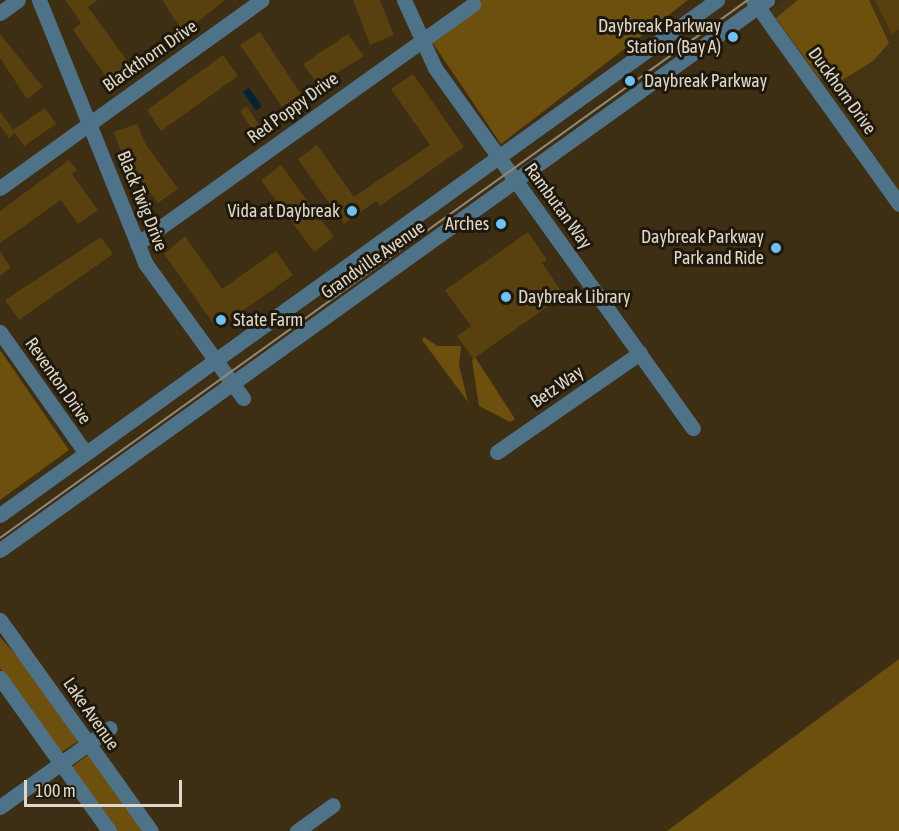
<!DOCTYPE html>
<html>
<head>
<meta charset="utf-8">
<style>
  body { margin:0 }
  #map { position:relative; width:899px; height:831px; overflow:hidden; background:#3d2e14; font-family:"Asap Condensed",sans-serif }
  div>[style] { position:absolute }
  [style*='--x'] { left:calc(var(--x)*1px); top:calc(var(--y)*1px); width:calc(var(--w)*1px); rotate:calc(var(--a)*1deg) }
  .built>* { inset:0; background:#453411 }
  .green>* { inset:0; background:#6e500e }
  .water>* { inset:0; background:#042434 }
  .building>* { inset:0; background:#58400f }
  .minor>* { height:15px; margin:-7.5px; padding:0 7.5px; transform-origin:7.5px; border-radius:7.5px; background:#4e7288 }
  .tram>* { height:1.5px; margin:-0.75px; padding:0 0.75px; transform-origin:0.75px; border-radius:0.75px; background:#948874 }
  .dots>* { width:16px; height:16px; translate:-50% -50%; box-sizing:border-box; border:3px solid #1e180d; border-radius:50% }
  span { translate:-50% -50%; white-space:nowrap; text-align:center; line-height:1.15; -webkit-text-stroke:6px #1e180d; paint-order:stroke }
  .poi-label { font-size:18px; color:#e0d7c8 }
  .right { translate:-100% -50%; text-align:right }
  .left { translate:0 -50%; text-align:left }
  .street-label { font-size:18px; color:#e0d7c8 }
  .scale { position:absolute; left:24px; top:780px; width:158px; height:27px; box-sizing:border-box; border:3px solid #e0d7c8; border-top:0; padding-left:8px; font-size:18px; line-height:21px; white-space:nowrap; color:#e0d7c8; -webkit-text-stroke:4px #1e180d; paint-order:stroke }
</style>
</head>
<body>
<div id="map">
  <div class="built">
    <i style="clip-path:polygon(783px 0,899px 0,899px 195px,773px 15px,771px 10px)"></i>
  </div>
  <div class="green">
    <i style="clip-path:polygon(479px 0,688px 0,501px 144px,432px 42px,481px 4px)"></i>
    <i style="clip-path:polygon(798px 0,869px 0,889px 43px,873px 61px,842px 80px,829px 80px,826px 76px,820px 79px,776px 18px)"></i>
    <i style="clip-path:polygon(424px 337px,437px 346px,461px 346px,459px 365px,468px 402px,422px 340px)"></i>
    <i style="clip-path:polygon(0 350px,69px 450px,0 500px)"></i>
    <i style="clip-path:polygon(475px 357px,515px 419px,510px 422px,479px 406px,472px 360px)"></i>
    <i style="clip-path:polygon(0 637px,27px 667px,78px 741px,62px 752px,0 668px)"></i>
    <i style="clip-path:polygon(899px 659px,899px 831px,667px 831px)"></i>
    <i style="clip-path:polygon(88px 755px,144px 831px,117px 831px,72px 767px)"></i>
  </div>
  <div class="water">
    <i style="clip-path:polygon(249px 88px,262px 106px,256px 111px,243px 92px)"></i>
  </div>
  <div class="building">
    <i style="clip-path:polygon(65px 0,98px 0,88px 7px,133px 69px,123px 77px,115px 71px,118px 80px,112px 85px,73px 30px,81px 23px)"></i>
    <i style="clip-path:polygon(162px 0,225px 0,184px 33px)"></i>
    <i style="clip-path:polygon(353px 0,380px 0,394px 35px,370px 45px)"></i>
    <i style="clip-path:polygon(875px 0,899px 0,899px 29px,892px 35px)"></i>
    <i style="clip-path:polygon(260px 32px,301px 94px,282px 107px,240px 45px)"></i>
    <i style="clip-path:polygon(0 34px,43px 87px,27px 99px,0 58px)"></i>
    <i style="clip-path:polygon(348px 34px,364px 56px,318px 85px,303px 64px)"></i>
    <i style="clip-path:polygon(223px 55px,238px 76px,161px 131px,147px 110px)"></i>
    <i style="clip-path:polygon(413px 74px,464px 147px,380px 206px,376px 201px,344px 224px,298px 159px,317px 145px,354px 197px,430px 145px,391px 89px)"></i>
    <i style="clip-path:polygon(247px 106px,261px 128px,254px 132px,240px 111px)"></i>
    <i style="clip-path:polygon(45px 108px,56px 124px,24px 146px,15px 133px,9px 138px,0 126px,0 111px,13px 130px)"></i>
    <i style="clip-path:polygon(137px 124px,145px 143px,178px 189px,158px 203px,124px 157px,113px 132px)"></i>
    <i style="clip-path:polygon(69px 160px,77px 170px,72px 174px,98px 210px,78px 224px,61px 200px,0 243px,0 211px)"></i>
    <i style="clip-path:polygon(281px 165px,334px 237px,314px 252px,261px 180px)"></i>
    <i style="clip-path:polygon(528px 232px,547px 260px,542px 263px,564px 295px,473px 359px,457px 336px,471px 326px,445px 290px)"></i>
    <i style="clip-path:polygon(185px 236px,222px 289px,276px 251px,293px 275px,217px 329px,164px 254px)"></i>
    <i style="clip-path:polygon(101px 237px,113px 254px,19px 320px,5px 300px)"></i>
    <i style="clip-path:polygon(0 251px,11px 268px,0 276px)"></i>
  </div>
  <div class="minor">
    <i style="--x:39;--y:0;--w:284;--a:68"></i>
    <i style="--x:145;--y:263;--w:167;--a:54"></i>
    <i style="--x:404;--y:0;--w:75;--a:65.5"></i>
    <i style="--x:435;--y:68;--w:443;--a:54.4"></i>
    <i style="--x:753;--y:0;--w:251;--a:54.4"></i>
    <i style="--x:0;--y:13;--w:22;--a:-36"></i>
    <i style="--x:0;--y:188;--w:322;--a:-35.7"></i>
    <i style="--x:137;--y:244;--w:413;--a:-35.5"></i>
    <i style="--x:0;--y:332;--w:147;--a:54.7"></i>
    <i style="--x:497;--y:452;--w:174;--a:-34.7"></i>
    <i style="--x:0;--y:515;--w:883;--a:-35.69"></i>
    <i style="--x:0;--y:550;--w:944;--a:-35.64"></i>
    <i style="--x:0;--y:620;--w:259;--a:54.4"></i>
    <i style="--x:0;--y:678;--w:188;--a:54.5"></i>
    <i style="--x:0;--y:807;--w:135;--a:-35.7"></i>
    <i style="--x:297;--y:831;--w:44;--a:-35.8"></i>
  </div>
  <div class="tram">
    <i style="--x:0;--y:538;--w:921;--a:-35.73"></i>
  </div>
  <div class="dots">
    <i style="left:733px;top:37px;background:#6ec2f3"></i>
    <i style="left:630px;top:81px;background:#6ec2f3"></i>
    <i style="left:352px;top:211px;background:#6ec2f3"></i>
    <i style="left:501px;top:224px;background:#6ec2f3"></i>
    <i style="left:776px;top:248px;background:#6ec2f3"></i>
    <i style="left:506px;top:297px;background:#6ec2f3"></i>
    <i style="left:221px;top:320px;background:#6ec2f3"></i>
  </div>
  <div class="poi-label">
    <span class="right" style="left:721px;top:37px">Daybreak Parkway<br>Station (Bay A)</span>
    <span class="left" style="left:644px;top:81px">Daybreak Parkway</span>
    <span class="right" style="left:340px;top:211px">Vida at Daybreak</span>
    <span class="right" style="left:489px;top:224px">Arches</span>
    <span class="right" style="left:764px;top:248px">Daybreak Parkway<br>Park and Ride</span>
    <span class="left" style="left:518px;top:297px">Daybreak Library</span>
    <span class="left" style="left:233px;top:320px">State Farm</span>
  </div>
  <div class="street-label">
    <span style="left:150px;top:56px;rotate:-35deg">Blackthorn Drive</span>
    <span style="left:842px;top:91px;rotate:54deg">Duckhorn Drive</span>
    <span style="left:293px;top:108px;rotate:-36deg">Red Poppy Drive</span>
    <span style="left:142px;top:201px;rotate:68deg">Black Twig Drive</span>
    <span style="left:558px;top:206px;rotate:54deg">Rambutan Way</span>
    <span style="left:373px;top:260px;rotate:-35deg">Grandville Avenue</span>
    <span style="left:58px;top:381px;rotate:55deg">Reventon Drive</span>
    <span style="left:557px;top:387px;rotate:-35deg">Betz Way</span>
    <span style="left:91px;top:714px;rotate:55deg">Lake Avenue</span>
  </div>
  <div class="scale">100 m</div>
</div>
</body>
</html>
